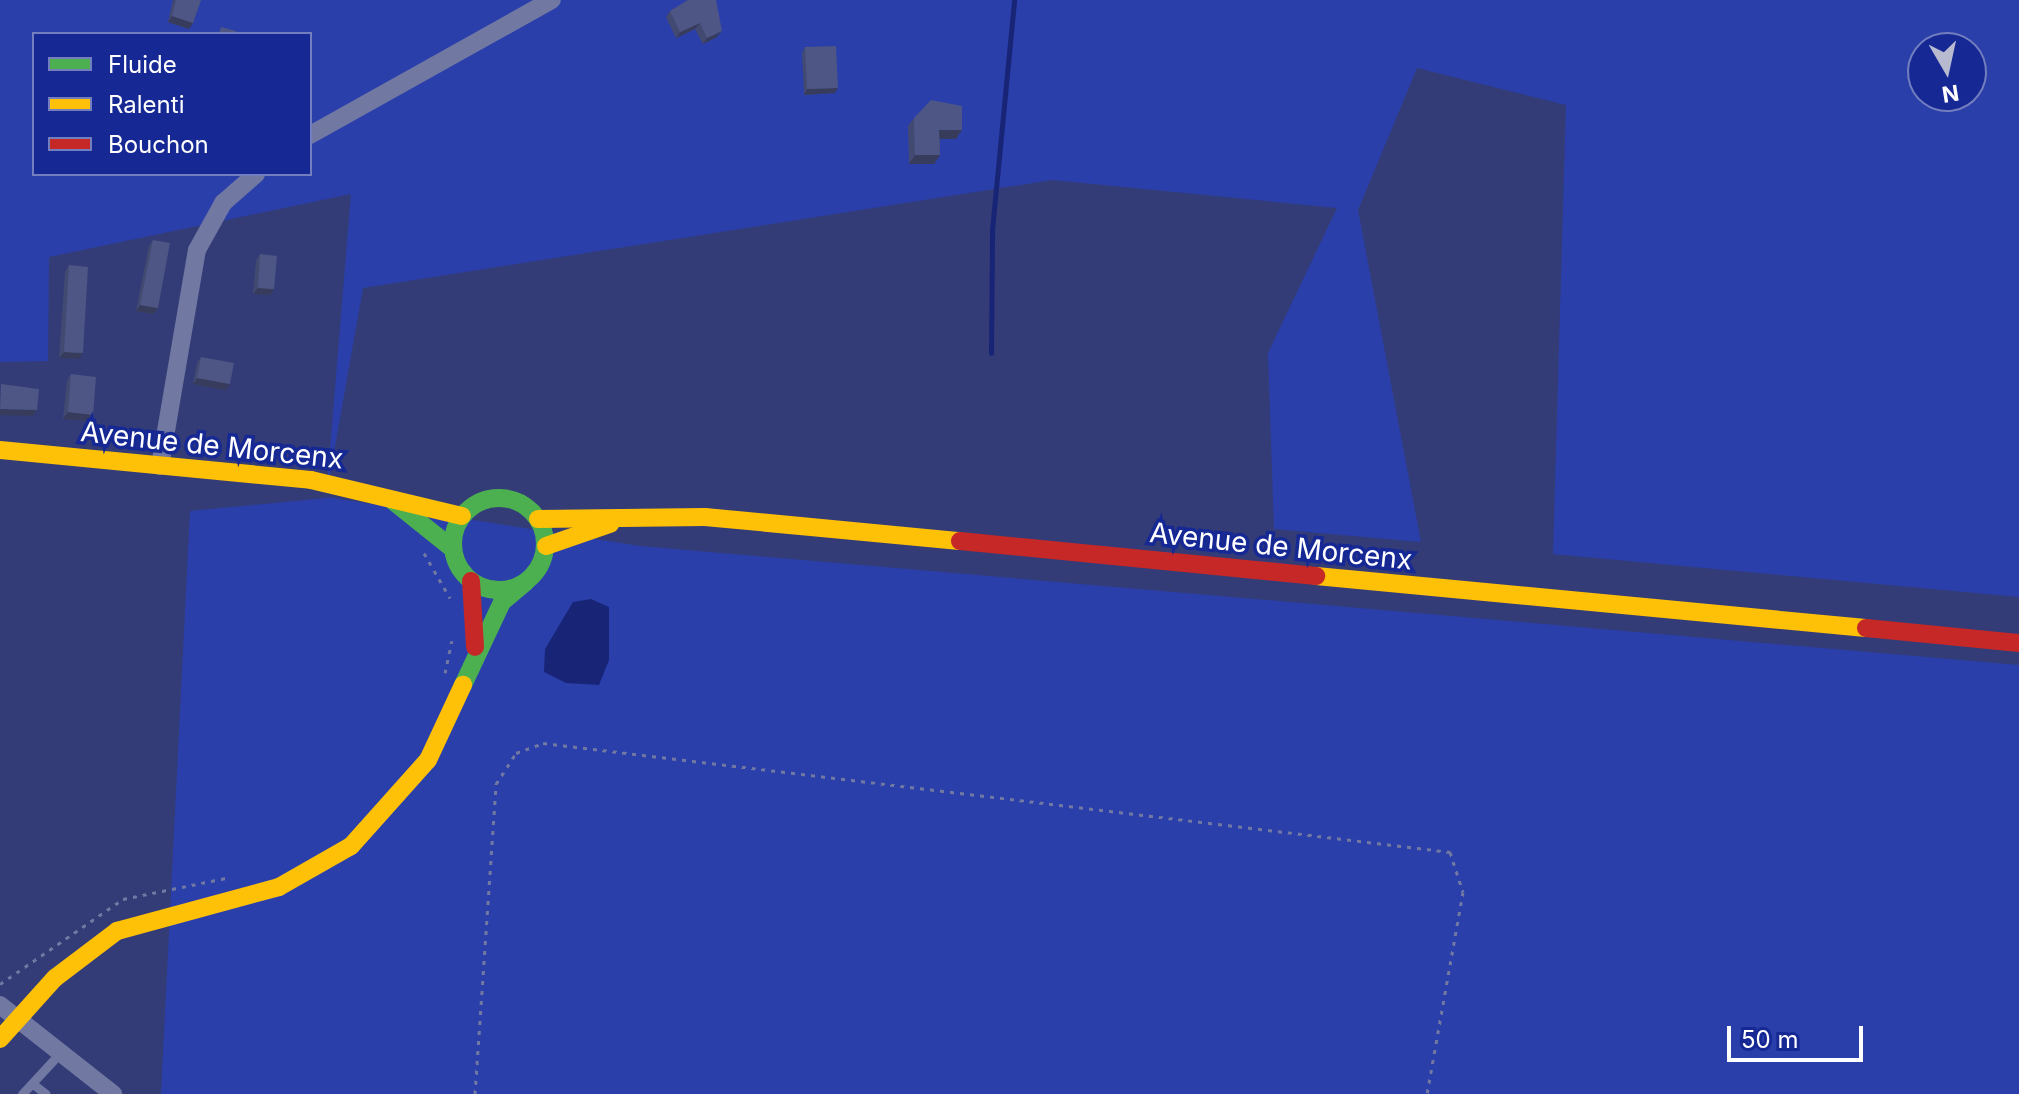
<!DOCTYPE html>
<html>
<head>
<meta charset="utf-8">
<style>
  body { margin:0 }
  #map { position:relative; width:2019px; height:1094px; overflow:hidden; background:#333c77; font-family:Inter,sans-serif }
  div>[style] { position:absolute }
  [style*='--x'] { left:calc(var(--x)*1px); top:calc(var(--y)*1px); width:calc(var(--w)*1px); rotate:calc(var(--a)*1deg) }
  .green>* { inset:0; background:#2b3fab }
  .water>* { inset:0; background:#182476 }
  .stream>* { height:5px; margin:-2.5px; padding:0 2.5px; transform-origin:2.5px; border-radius:2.5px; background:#182476 }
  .path>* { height:3px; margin-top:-1.5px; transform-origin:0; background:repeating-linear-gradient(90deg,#7178a2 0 4px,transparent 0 10px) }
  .lane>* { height:9px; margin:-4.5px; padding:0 4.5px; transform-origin:4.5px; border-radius:4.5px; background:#7178a2 }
  .street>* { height:18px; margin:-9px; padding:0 9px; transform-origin:9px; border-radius:9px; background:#7178a2 }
  .fast>* { height:18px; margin:-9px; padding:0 9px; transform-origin:9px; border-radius:9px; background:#4caf50 }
  .fast>.ring { margin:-9px; padding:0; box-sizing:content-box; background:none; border:18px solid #4caf50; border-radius:50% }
  .slow>* { height:18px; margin:-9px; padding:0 9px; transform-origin:9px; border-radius:9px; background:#ffc107 }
  .jam>* { height:18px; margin:-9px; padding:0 9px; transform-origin:9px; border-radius:9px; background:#c62828 }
  .wall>* { inset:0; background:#434a72 }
  .shaded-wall>* { inset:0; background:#373c5d }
  .building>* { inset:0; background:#4e5685 }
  span { translate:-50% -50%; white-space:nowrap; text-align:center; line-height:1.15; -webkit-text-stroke:7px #162894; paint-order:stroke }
  .street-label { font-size:28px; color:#fff }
  .legend { position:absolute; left:32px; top:32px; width:280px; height:144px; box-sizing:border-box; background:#162894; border:2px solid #737ebf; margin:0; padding:10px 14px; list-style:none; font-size:24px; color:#fff }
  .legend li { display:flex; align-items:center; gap:16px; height:40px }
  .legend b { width:40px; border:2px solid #737ebf }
  .north { position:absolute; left:1907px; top:32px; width:80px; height:80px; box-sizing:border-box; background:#162894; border:2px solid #737ebf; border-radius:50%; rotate:171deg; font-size:22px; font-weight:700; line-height:32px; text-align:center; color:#fff }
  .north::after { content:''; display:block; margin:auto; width:28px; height:36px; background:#b8bbcf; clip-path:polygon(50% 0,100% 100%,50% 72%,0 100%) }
  .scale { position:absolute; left:1727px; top:1026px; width:136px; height:36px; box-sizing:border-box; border:4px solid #fff; border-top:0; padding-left:10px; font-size:24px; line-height:28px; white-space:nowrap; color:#fff; -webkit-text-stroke:6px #162894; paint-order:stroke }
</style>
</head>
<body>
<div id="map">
  <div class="green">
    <i style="clip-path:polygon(evenodd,0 0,2019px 0,2019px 597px,1553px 554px,1566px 105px,1417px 68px,1358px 210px,1421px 542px,1274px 529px,1268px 353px,1337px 208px,1052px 180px,363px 288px,326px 497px,640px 546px,2019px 665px,2019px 1094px,161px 1094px,190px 511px,326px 498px,351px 194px,49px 257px,48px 361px,0 362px,0 0,34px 34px,310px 34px,310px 174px,34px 174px,34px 34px,0 0,1923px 48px,1971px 48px,1971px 96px,1923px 96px,1923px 48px)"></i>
  </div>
  <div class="water">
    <i style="clip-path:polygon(591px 599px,609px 607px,609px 660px,599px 685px,566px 683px,544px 672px,545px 649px,573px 602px)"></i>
  </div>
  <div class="stream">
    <i style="--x:991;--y:353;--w:123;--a:-89.5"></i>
    <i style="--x:992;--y:230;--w:231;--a:-84.5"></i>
  </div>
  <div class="path">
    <i style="--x:424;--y:553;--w:52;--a:60"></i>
    <i style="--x:445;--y:673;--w:33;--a:-78"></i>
    <i style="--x:0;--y:984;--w:150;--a:-34.6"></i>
    <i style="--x:123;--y:899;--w:105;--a:-11.5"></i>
    <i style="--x:475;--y:1094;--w:311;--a:-86.1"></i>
    <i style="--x:496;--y:784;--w:37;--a:-57"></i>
    <i style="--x:516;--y:753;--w:29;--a:-20"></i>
    <i style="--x:543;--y:743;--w:914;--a:6.85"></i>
    <i style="--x:1450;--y:852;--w:42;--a:72"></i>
    <i style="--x:1463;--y:892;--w:205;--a:100.1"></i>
  </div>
  <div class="lane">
    <i style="--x:33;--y:1084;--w:16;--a:38"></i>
    <i style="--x:22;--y:1094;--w:56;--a:-47.2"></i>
  </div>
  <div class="street">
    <i style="--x:310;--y:135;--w:277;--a:-29.2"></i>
    <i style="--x:160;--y:466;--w:219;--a:-80.3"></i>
    <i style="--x:197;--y:250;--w:54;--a:-61"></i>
    <i style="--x:223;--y:203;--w:44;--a:-41.3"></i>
    <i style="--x:0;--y:1005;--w:144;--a:38.2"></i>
  </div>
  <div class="fast">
    <i class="ring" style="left:453px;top:498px;width:74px;height:74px"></i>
    <i style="--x:393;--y:501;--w:77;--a:38.7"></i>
    <i style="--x:463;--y:685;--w:92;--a:-64.8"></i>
    <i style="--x:502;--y:602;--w:31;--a:-40"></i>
  </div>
  <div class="slow">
    <i style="--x:0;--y:450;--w:312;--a:5.5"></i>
    <i style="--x:311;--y:480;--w:155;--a:13.4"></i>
    <i style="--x:538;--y:519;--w:167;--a:-0.7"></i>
    <i style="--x:705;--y:517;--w:256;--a:5.4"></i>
    <i style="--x:546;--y:546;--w:68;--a:-19"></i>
    <i style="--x:1316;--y:576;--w:552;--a:5.4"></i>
    <i style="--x:0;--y:1039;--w:82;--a:-48"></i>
    <i style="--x:55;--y:978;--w:78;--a:-37.2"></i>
    <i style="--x:117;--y:931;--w:168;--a:-15.2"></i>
    <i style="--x:279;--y:887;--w:83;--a:-29.7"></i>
    <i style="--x:351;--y:846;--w:115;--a:-48.2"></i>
    <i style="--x:428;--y:760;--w:83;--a:-65"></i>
  </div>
  <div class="jam">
    <i style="--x:960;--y:541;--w:358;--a:5.6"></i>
    <i style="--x:471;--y:581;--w:66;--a:86.5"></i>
    <i style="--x:1866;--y:628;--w:154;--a:5.6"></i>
  </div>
  <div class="wall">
    <i style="clip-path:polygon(173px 0,201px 0,193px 23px,189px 29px,168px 22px)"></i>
    <i style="clip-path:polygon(688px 0,717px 37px,703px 44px,695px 29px,676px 38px,666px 17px,670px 11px)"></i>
    <i style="clip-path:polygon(805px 47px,835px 93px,804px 95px,802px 53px)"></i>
    <i style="clip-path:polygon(914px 118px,956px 139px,940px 139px,940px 155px,934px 164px,909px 164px,908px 126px)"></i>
    <i style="clip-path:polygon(153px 240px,158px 308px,153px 314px,136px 311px,149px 246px)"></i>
    <i style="clip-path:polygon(260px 254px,274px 289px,270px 295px,253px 294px,256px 261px)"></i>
    <i style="clip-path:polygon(69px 265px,79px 359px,59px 358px,65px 272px)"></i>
    <i style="clip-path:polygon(201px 357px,230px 384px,226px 390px,193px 384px,197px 363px)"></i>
    <i style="clip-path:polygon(71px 374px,88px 421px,63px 419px,67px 381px)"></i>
  </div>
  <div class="shaded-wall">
    <i style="clip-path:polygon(172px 16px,193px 23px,189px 29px,168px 22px)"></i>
    <i style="clip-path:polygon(700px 23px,695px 29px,676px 38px,680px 32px)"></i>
    <i style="clip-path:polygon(722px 31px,717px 37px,703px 44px,707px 38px)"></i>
    <i style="clip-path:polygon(838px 88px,835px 93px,804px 95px,807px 89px)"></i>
    <i style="clip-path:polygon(939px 130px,962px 130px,956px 139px,933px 139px)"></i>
    <i style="clip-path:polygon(915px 155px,940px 155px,934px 164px,909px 164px)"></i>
    <i style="clip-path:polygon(258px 288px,274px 289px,270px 295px,253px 294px)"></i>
    <i style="clip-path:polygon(140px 305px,158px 308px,153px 314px,136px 311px)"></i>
    <i style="clip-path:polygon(64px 352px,83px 353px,79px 359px,59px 358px)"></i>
    <i style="clip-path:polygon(197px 378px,230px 384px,226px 390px,193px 384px)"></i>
    <i style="clip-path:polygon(0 409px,37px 410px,33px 416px,0 415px)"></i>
    <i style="clip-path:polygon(68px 412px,93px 415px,88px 421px,63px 419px)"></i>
  </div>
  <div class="building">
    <i style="clip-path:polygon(176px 0,201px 0,193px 23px,172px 16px)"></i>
    <i style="clip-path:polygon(688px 0,716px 0,722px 31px,707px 38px,700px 23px,680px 32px,670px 11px)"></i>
    <i style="clip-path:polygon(221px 27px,236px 31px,236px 34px,219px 34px)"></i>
    <i style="clip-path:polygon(836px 46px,838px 88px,807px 89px,805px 47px)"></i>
    <i style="clip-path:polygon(931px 100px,962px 106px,962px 130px,939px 130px,940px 155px,915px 155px,914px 118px)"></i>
    <i style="clip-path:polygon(153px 240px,170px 243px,158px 308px,140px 305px)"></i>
    <i style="clip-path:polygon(260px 254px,277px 256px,274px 289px,258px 288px)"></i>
    <i style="clip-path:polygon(69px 265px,88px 267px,83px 353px,64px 352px)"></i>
    <i style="clip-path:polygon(201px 357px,234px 363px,230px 384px,197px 378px)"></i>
    <i style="clip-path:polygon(71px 374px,96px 377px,93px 415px,68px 412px)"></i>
    <i style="clip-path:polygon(1px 384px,39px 389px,37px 410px,0 409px)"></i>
  </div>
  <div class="street-label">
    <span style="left:212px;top:445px;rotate:6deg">Avenue de Morcenx</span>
    <span style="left:1281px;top:546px;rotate:6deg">Avenue de Morcenx</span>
  </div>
  <ul class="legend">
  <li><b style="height:10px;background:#4caf50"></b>Fluide</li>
  <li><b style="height:10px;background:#ffc107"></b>Ralenti</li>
  <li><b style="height:10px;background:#c62828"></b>Bouchon</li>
  </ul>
  <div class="north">N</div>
  <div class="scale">50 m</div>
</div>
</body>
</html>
